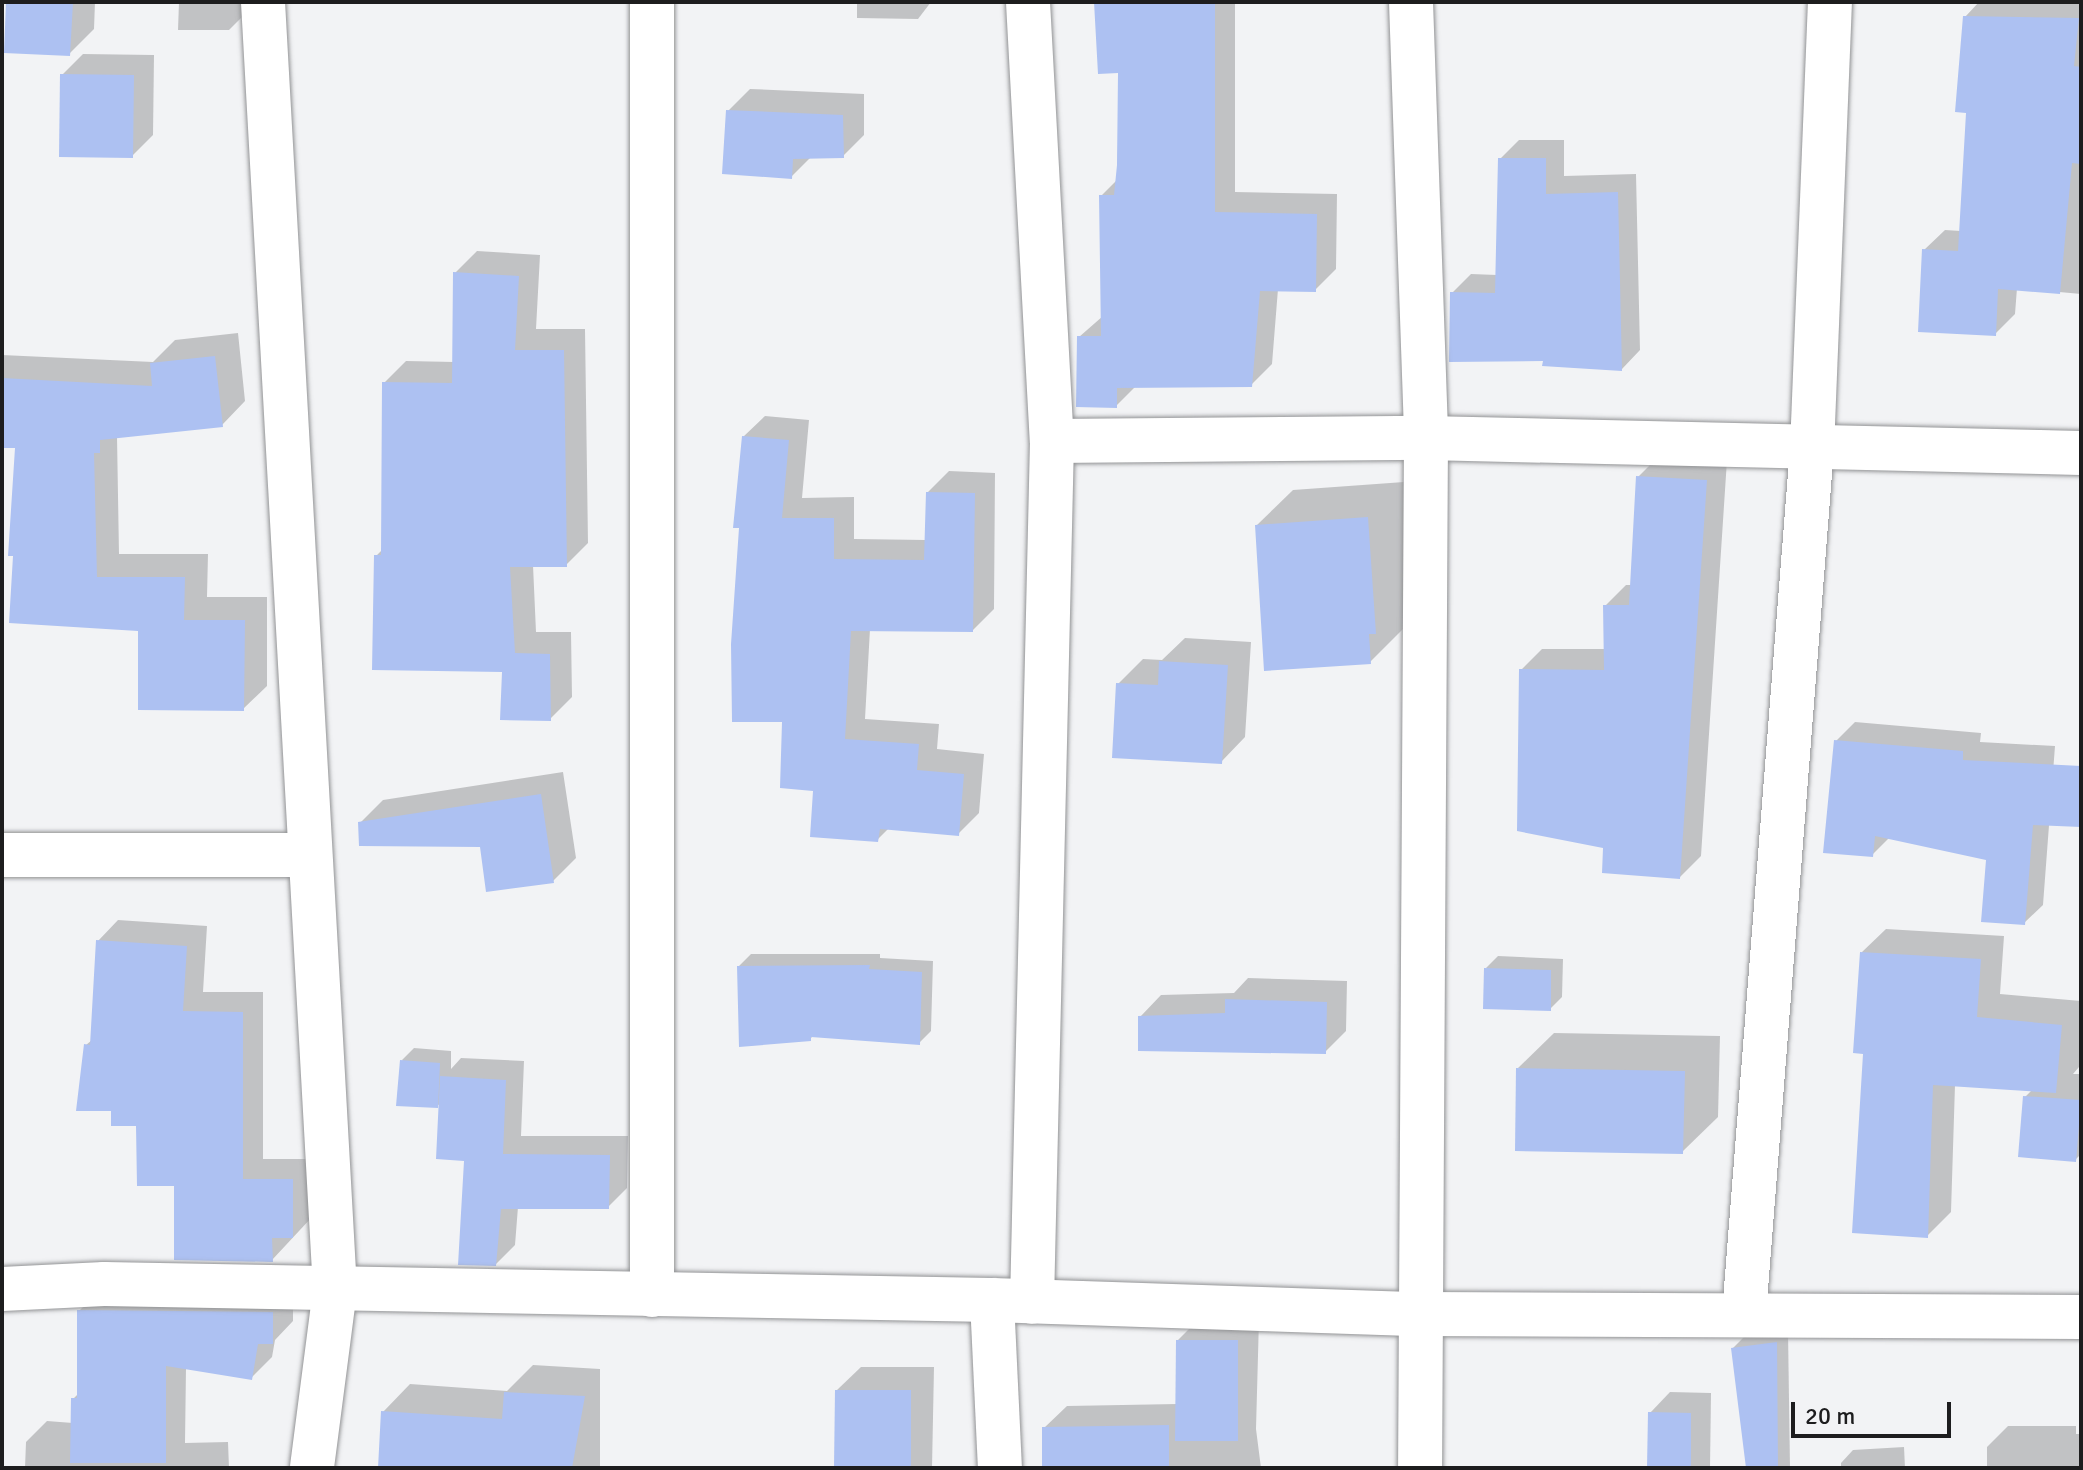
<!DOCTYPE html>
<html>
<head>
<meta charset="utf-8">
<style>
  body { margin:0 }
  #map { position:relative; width:2083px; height:1470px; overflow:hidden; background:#f2f3f5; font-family:Signika,sans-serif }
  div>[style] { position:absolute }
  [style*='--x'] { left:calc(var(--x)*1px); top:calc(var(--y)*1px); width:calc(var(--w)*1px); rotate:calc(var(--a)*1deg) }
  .shadow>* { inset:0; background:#0003 }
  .building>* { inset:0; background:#adc1f2 }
  .roads { filter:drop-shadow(0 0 2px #929395) drop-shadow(0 0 2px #929395) }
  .minor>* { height:44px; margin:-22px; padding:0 22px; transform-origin:22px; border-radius:22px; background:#fff }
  span { translate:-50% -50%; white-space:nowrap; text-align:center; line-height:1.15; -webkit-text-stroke:6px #f2f3f5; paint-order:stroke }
  .frame { position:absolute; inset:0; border:4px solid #1d1d1e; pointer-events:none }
  .scale { position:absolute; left:1791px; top:1402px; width:160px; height:36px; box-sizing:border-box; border:4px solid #1d1d1e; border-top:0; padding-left:10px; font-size:24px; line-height:28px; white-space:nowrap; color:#1d1d1e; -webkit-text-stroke:6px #f2f3f5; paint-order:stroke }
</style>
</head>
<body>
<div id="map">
  <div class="shadow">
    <i style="clip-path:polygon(8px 2px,95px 2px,94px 29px,69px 54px)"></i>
    <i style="clip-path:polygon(179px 2px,253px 2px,254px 5px,229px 30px,178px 30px)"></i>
    <i style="clip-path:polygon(857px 2px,931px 2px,918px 19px,857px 18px)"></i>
    <i style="clip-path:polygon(1096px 2px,1235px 2px,1235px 192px,1337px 194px,1336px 269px,1315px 290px,1278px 289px,1272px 364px,1251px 385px,1136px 386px,1116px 406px,1079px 337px,1103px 316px,1101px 196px,1117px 180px,1120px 71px)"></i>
    <i style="clip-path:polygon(1979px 2px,2081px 2px,2081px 294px,2017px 288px,2015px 314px,1995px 334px,1924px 250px,1945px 230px,1961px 231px,1968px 111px,1965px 17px)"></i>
    <i style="clip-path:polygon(83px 54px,154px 55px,153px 135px,132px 156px,62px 75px)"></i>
    <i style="clip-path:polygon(750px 89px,864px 94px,864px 135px,843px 156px,811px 157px,791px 177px,728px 111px)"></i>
    <i style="clip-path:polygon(1519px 140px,1564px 140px,1564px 176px,1636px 174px,1640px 350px,1622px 369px,1545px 359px,1452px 293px,1471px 274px,1497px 275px,1500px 159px)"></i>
    <i style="clip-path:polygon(477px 251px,540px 255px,536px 329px,585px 329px,588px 543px,566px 565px,533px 565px,536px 632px,571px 632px,572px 697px,550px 719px,504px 670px,376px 556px,383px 549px,384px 383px,406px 361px,455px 362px,455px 273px)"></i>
    <i style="clip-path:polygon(238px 333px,245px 401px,222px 425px,117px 436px,119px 554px,208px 554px,207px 597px,267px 597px,267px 686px,243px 709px,140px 629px,11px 621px,18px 446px,2px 446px,2px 355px,153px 362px,175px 340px)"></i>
    <i style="clip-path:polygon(765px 416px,809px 420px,802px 498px,854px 497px,854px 539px,926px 540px,928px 492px,949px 471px,995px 473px,994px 609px,973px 630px,870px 629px,865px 719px,939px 724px,937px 749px,984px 754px,979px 813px,958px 834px,889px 828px,877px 840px,815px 790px,784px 720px,743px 437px)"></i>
    <i style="clip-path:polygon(1659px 456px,1727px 460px,1701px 856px,1680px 877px,1606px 847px,1521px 670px,1542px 649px,1606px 649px,1605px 606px,1626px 585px,1632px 585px,1638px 477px)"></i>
    <i style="clip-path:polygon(1404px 482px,1411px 596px,1406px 626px,1370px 662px,1257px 525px,1293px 490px)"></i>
    <i style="clip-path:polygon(1185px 638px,1251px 642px,1245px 737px,1221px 762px,1118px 684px,1143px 659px,1162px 660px)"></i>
    <i style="clip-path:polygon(1855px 722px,1981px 733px,1980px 742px,2055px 746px,2043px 905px,2024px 923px,1988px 858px,1890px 837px,1872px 855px,1836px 741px)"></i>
    <i style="clip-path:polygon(563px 772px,576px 858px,553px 881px,481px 845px,360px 823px,383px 800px)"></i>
    <i style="clip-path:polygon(118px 920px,207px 926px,203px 992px,263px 992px,263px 1159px,313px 1159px,313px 1216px,272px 1260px,176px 1184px,138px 1124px,113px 1109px,86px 1045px,92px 1040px,98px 941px)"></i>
    <i style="clip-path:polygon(1886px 929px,2004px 936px,2000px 994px,2081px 1001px,2079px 1067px,2073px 1074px,2081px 1074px,2081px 1154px,2075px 1160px,2025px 1097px,2032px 1090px,1955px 1085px,1951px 1212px,1927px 1236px,1865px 1052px,1862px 952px)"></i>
    <i style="clip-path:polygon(751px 954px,880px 954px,880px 958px,933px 961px,931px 1031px,919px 1043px,814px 1035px,810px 1039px,739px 966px)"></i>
    <i style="clip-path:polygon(1498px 956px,1563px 959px,1562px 997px,1550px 1009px,1486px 968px)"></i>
    <i style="clip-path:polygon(1248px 978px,1347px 981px,1346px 1031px,1325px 1052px,1140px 1017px,1161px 995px,1234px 993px)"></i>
    <i style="clip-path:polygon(1554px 1033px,1720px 1036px,1718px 1117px,1682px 1152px,1518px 1068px)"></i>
    <i style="clip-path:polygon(414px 1048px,451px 1051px,451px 1069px,461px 1058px,524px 1061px,521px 1136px,628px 1136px,627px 1188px,608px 1207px,518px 1207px,515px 1245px,496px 1264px,466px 1159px,441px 1103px,437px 1106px,402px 1060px)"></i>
    <i style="clip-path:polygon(100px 1290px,293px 1292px,293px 1321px,275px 1340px,272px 1357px,251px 1378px,186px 1368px,185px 1443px,228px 1442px,229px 1468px,25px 1468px,26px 1442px,47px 1421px,73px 1423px,73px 1399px,79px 1393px,79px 1311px)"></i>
    <i style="clip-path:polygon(1200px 1318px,1259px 1319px,1256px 1429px,1261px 1468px,1044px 1468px,1044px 1428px,1067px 1406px,1177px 1404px,1178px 1340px)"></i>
    <i style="clip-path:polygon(1788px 1331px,1790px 1468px,1749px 1468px,1733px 1348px,1745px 1336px)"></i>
    <i style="clip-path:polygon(533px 1365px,600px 1369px,600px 1468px,380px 1468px,383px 1412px,410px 1384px,507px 1391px)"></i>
    <i style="clip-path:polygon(861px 1367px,934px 1367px,932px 1468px,836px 1468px,837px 1390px)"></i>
    <i style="clip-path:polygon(1670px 1392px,1711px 1393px,1710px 1468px,1649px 1468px,1650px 1413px)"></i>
    <i style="clip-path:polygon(2008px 1426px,2076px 1426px,2076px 1434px,2081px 1434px,2081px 1468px,1987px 1468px,1987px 1447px)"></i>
    <i style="clip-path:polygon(1904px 1447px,1905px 1468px,1841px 1468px,1841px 1463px,1853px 1450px)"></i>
  </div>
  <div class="building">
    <i style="clip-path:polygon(6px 2px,73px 2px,70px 56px,4px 53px)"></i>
    <i style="clip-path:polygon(1094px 2px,1215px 2px,1215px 212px,1317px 214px,1316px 292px,1260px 291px,1252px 387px,1117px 388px,1117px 408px,1076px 407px,1077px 336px,1101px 336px,1099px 195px,1114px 195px,1117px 165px,1118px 73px,1098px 74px)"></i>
    <i style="clip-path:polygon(1963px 16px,2079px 18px,2074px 66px,2081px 67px,2081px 164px,2072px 163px,2060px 294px,1998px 289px,1996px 336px,1918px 332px,1922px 249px,1958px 251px,1966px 113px,1955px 112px)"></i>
    <i style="clip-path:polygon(60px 74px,134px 75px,133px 158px,59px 157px)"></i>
    <i style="clip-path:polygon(726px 110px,843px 115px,844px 158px,793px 159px,792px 179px,722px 174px)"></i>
    <i style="clip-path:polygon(1498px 158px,1546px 158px,1546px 194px,1618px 192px,1622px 371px,1542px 366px,1543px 361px,1449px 362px,1450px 292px,1495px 293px)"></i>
    <i style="clip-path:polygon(453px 272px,519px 276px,515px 350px,564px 350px,567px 567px,510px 567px,515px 653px,550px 654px,551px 721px,500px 720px,502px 672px,372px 670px,374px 555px,381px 555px,382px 382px,452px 383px)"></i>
    <i style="clip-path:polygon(215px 356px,223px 427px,100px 440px,100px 453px,94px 453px,97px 577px,185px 577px,184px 620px,245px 620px,244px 711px,138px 710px,138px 631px,9px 623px,13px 556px,8px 556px,15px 448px,2px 448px,2px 378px,152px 386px,150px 363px)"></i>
    <i style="clip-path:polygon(742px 436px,789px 440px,782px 518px,834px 518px,834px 559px,924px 560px,926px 492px,975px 493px,973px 632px,851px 631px,845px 739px,919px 744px,917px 770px,964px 774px,959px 836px,880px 829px,878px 842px,810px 837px,813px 791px,780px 788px,782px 722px,732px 722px,731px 644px,739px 528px,733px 528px)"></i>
    <i style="clip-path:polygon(1636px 476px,1707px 480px,1680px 879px,1602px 873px,1603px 848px,1517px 831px,1519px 669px,1604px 670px,1603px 605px,1629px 605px)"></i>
    <i style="clip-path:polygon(1368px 517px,1376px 634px,1369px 634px,1371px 664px,1264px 671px,1255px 525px)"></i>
    <i style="clip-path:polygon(1159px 661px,1228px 665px,1222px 764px,1112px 758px,1116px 683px,1158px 685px)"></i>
    <i style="clip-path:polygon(1834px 740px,1963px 751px,1963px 760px,2081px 766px,2081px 827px,2033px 825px,2025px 925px,1981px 922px,1986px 860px,1875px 836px,1873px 857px,1823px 853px)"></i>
    <i style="clip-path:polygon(541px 794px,554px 883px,486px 892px,480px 847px,359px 846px,358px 822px)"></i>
    <i style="clip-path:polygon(96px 940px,187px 946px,183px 1011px,243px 1012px,243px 1179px,293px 1179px,293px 1238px,272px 1238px,273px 1262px,174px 1260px,174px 1186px,137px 1186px,136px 1126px,111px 1126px,111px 1111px,76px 1111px,84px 1044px,90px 1045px)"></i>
    <i style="clip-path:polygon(1860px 952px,1981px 959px,1977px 1017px,2062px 1025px,2056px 1093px,1933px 1085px,1928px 1238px,1852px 1233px,1863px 1054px,1853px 1053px)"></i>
    <i style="clip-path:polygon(870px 965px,869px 969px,922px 972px,920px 1045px,811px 1037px,811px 1041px,739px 1047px,737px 966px)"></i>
    <i style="clip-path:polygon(1484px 968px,1551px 970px,1551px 1011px,1483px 1009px)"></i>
    <i style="clip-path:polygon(1225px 999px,1327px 1002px,1326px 1054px,1138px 1051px,1138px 1016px,1225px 1013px)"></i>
    <i style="clip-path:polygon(400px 1060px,440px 1063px,438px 1108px,396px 1106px)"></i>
    <i style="clip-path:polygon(1516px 1068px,1685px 1071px,1683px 1154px,1515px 1151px)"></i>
    <i style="clip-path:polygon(440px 1076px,506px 1080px,503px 1154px,610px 1155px,609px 1209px,501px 1209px,496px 1266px,458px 1265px,464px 1161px,436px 1159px)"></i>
    <i style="clip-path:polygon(2023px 1096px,2081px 1100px,2076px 1162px,2018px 1157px)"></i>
    <i style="clip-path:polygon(77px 1310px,273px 1312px,273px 1344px,258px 1344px,252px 1380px,166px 1366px,166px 1463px,70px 1463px,71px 1398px,77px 1398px)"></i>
    <i style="clip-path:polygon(1176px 1340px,1238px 1340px,1238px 1441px,1175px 1441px)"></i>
    <i style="clip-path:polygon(1777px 1342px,1778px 1468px,1746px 1468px,1731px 1348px)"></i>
    <i style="clip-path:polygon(835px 1390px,911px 1390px,911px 1468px,834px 1468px)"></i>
    <i style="clip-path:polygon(504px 1392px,585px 1396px,572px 1468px,378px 1468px,381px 1411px,502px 1419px)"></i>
    <i style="clip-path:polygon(1648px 1412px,1691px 1413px,1691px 1468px,1647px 1468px)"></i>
    <i style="clip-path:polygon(1169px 1425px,1169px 1468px,1042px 1468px,1042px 1427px)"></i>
  </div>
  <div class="roads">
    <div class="minor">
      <i style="--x:263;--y:2;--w:1290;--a:86.8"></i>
      <i style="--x:335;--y:1290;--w:179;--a:97.4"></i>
      <i style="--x:652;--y:2;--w:1293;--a:90"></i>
      <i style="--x:1028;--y:2;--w:440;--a:86.9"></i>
      <i style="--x:1052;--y:441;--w:861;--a:91.33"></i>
      <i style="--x:1411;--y:2;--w:436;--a:88"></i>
      <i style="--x:1426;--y:438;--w:1030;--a:90.33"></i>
      <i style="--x:1052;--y:441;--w:374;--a:-0.5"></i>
      <i style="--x:1426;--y:438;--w:655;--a:1.31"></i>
      <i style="--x:2;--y:855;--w:308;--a:0"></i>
      <i style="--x:2;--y:1289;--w:102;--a:-2.8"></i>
      <i style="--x:104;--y:1284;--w:888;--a:1.03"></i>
      <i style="--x:992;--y:1300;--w:427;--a:1.9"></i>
      <i style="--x:1419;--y:1314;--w:662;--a:0.26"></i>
      <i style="--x:992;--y:1300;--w:168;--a:87.3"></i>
      <i style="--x:1744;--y:1314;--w:868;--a:-85.51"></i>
      <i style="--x:1812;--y:449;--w:447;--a:-87.7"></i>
    </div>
  </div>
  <div class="frame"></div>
  <div class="scale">20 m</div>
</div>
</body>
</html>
